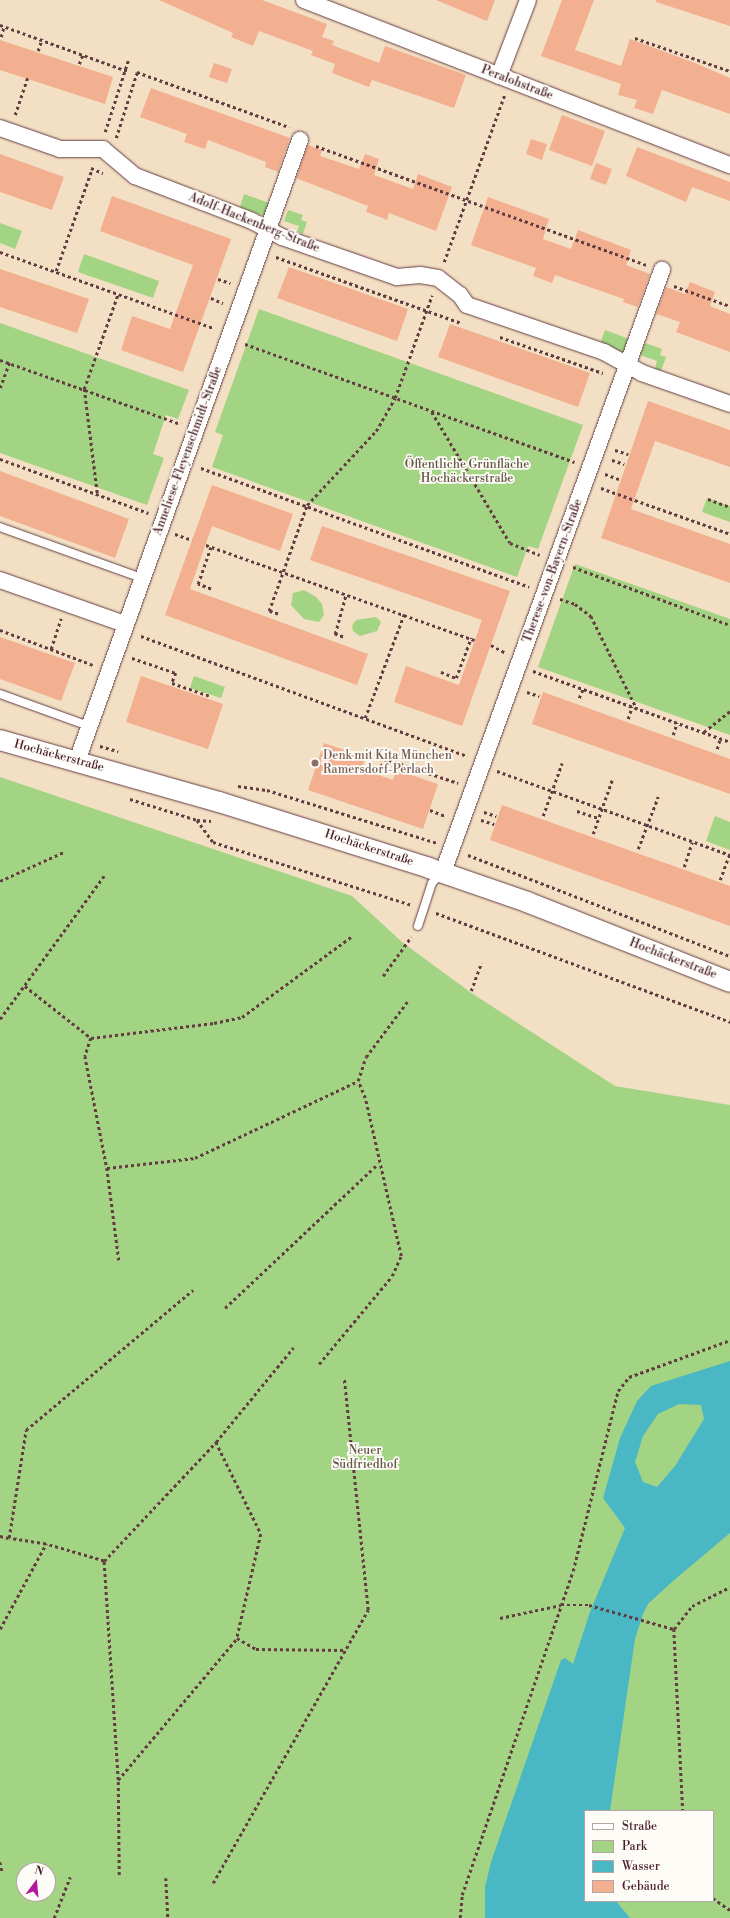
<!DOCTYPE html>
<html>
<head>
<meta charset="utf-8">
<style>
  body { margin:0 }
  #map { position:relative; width:730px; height:1918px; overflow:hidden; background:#f3dfc3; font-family:"Libre Bodoni",serif }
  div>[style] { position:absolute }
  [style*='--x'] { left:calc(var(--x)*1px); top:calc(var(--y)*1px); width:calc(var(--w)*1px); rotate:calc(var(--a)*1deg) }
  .green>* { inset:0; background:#a3d483 }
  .water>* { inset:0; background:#4ab7c4 }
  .building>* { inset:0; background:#f2b091 }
  .path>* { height:2.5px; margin-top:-1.25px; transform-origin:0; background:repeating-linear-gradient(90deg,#633c42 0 3px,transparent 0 6px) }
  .roads { filter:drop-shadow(0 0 1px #633c42) drop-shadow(0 0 1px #633c42) }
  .service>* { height:8px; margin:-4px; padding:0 4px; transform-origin:4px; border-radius:4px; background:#fff }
  .minor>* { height:16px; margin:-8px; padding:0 8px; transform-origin:8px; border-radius:8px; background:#fff }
  .tertiary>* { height:20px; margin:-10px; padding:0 10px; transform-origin:10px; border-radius:10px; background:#fff }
  .dots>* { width:11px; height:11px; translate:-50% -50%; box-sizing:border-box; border:2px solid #fdfcf7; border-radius:50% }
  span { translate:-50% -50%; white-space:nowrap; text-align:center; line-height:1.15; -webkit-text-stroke:3.5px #fdfcf7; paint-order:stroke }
  .street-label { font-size:12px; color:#4a1f2b }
  .park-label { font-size:12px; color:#655545 }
  .education-label { font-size:12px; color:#785e54 }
  .left { translate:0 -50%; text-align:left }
  .legend { position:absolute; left:584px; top:1810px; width:130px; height:92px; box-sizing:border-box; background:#fdfcf7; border:1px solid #b5a4a5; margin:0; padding:5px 7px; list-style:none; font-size:12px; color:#4a1f2b }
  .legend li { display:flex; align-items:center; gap:8px; height:20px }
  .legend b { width:20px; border:1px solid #b5a4a5 }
  .north { position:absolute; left:16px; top:1862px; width:40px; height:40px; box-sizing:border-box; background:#fdfcf7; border:1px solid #b5a4a5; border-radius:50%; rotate:16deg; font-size:11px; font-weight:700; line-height:16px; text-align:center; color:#4a1f2b }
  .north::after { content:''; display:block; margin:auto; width:14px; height:18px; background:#b5179e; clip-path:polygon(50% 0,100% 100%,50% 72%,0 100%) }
</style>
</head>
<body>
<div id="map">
  <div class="green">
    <i style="clip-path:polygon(244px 194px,269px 203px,264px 216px,240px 207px)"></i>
    <i style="clip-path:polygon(288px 210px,303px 215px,301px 220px,307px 222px,303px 234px,297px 232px,299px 226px,284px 221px)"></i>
    <i style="clip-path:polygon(0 223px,22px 231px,15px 249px,0 243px)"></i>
    <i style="clip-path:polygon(84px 254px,159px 281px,153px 298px,78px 272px)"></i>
    <i style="clip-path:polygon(259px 309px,583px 425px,538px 549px,528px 546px,517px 577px,212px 467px,223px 435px,215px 432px)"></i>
    <i style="clip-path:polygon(0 323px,189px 390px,178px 419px,166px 415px,153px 454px,164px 458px,147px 505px,0 453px)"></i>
    <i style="clip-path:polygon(605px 330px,629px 339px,624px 353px,600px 344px)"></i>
    <i style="clip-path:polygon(645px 343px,662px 349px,660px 355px,666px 357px,661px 371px,655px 369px,657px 361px,640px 355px)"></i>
    <i style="clip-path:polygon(707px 498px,730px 506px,730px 522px,702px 512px)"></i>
    <i style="clip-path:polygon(575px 564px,730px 619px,730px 735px,538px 667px)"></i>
    <i style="clip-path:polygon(304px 590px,316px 597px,322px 604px,324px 615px,319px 622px,304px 619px,291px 605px,293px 593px)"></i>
    <i style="clip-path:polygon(376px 617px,381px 622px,377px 631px,360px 636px,353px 631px,352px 626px,356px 620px)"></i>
    <i style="clip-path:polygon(194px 676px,225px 687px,221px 698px,190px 688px)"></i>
    <i style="clip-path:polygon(evenodd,0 777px,352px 896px,402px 942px,470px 992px,615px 1086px,730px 1105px,730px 1918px,0 1918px,0 777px,585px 1811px,713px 1811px,713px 1901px,585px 1901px,585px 1811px,0 777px,24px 1870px,48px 1870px,48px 1894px,24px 1894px,24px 1870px)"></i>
    <i style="clip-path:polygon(715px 816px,730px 822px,730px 850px,706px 841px)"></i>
  </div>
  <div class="water">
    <i style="clip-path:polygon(evenodd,730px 1361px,730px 1533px,673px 1581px,648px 1604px,643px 1614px,635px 1639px,610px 1811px,585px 1811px,585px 1901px,616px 1901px,630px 1918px,485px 1918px,485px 1887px,491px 1862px,561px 1660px,565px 1658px,573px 1664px,590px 1612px,625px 1528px,603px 1498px,620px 1438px,637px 1401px,651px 1386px,730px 1361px,679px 1404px,701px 1405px,704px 1419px,675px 1466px,657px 1487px,643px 1482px,635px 1462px,643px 1436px,658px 1414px,679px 1404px)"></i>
  </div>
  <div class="building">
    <i style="clip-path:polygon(159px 0,262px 0,327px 24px,322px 37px,334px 41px,332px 45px,379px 63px,385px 46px,466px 75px,454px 108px,372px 80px,369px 87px,332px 73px,335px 64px,311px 55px,313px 51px,259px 31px,253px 46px,231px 37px,233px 33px)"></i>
    <i style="clip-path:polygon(436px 0,495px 0,487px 21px)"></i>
    <i style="clip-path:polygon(562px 0,594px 0,575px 50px,621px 66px,630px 39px,695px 63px,730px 78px,730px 114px,662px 90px,653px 114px,634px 108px,637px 100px,618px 95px,621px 84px,541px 56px)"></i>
    <i style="clip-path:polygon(656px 0,730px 0,730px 26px,656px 2px)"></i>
    <i style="clip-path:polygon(0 40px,113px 77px,105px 104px,0 70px)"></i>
    <i style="clip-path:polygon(214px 63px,232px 69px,227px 83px,209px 77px)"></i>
    <i style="clip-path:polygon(151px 88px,290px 138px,278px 172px,265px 167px,266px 162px,208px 140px,205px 149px,184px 142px,187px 134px,140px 117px)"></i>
    <i style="clip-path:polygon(562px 115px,605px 131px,592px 166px,549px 150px)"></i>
    <i style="clip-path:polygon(531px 139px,547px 144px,542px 160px,526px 154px)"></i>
    <i style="clip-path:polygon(308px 145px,322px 150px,320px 156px,359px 169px,365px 154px,379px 159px,374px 175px,413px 189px,418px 174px,452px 187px,436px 231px,389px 213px,387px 220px,380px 217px,366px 212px,368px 206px,296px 178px)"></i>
    <i style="clip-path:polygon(637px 147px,730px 182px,730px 201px,692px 187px,686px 202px,626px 176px)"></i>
    <i style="clip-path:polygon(0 154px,64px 177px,52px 210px,0 192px)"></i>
    <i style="clip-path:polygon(596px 163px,612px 169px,606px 185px,590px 179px)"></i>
    <i style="clip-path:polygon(112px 196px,231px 239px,183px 372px,121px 350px,132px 316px,170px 329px,193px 265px,100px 231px)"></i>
    <i style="clip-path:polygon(488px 197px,549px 219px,543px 239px,571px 249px,578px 230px,631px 250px,626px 265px,650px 274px,638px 307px,623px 302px,624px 299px,555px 275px,552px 283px,533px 276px,536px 268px,471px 245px)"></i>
    <i style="clip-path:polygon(289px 267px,408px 309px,397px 341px,277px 298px)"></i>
    <i style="clip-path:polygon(0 269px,89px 299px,77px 333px,0 307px)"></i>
    <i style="clip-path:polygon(690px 282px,715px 292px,710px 306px,730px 314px,730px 352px,676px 332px,680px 322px,656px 314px,666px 287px,685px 294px)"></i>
    <i style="clip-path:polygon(450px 324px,590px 373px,578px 407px,438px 357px)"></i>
    <i style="clip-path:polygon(648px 401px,730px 430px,730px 467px,655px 441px,631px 509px,730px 544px,730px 583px,601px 538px)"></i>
    <i style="clip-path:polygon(0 471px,129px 519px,115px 558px,0 516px)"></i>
    <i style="clip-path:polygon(212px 485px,293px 514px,280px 551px,212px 526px,190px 589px,368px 654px,357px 685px,165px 615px)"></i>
    <i style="clip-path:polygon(322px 526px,510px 591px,462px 726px,394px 702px,406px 666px,459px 685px,482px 620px,310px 560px)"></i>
    <i style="clip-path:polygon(0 637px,75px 663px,61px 701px,0 679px)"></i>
    <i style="clip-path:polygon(141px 676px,223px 704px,208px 749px,126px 722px)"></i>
    <i style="clip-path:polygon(543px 692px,730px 759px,730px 794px,532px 724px)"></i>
    <i style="clip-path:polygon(324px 743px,366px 757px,361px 769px,393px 780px,396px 770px,438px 784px,423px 829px,308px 790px)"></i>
    <i style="clip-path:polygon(502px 805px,730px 886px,730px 926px,490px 840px)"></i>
  </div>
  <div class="path">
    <i style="--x:0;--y:25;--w:135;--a:19.9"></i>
    <i style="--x:1;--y:37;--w:11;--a:-75"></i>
    <i style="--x:635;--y:38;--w:101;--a:19.2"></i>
    <i style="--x:38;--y:51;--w:13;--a:-72"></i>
    <i style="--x:79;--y:64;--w:11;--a:-68"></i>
    <i style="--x:15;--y:115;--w:41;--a:-71.6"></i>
    <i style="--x:105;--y:132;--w:75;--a:-72.1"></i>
    <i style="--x:116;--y:138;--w:69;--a:-72.3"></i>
    <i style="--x:137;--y:72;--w:162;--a:19.9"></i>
    <i style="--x:316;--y:146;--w:351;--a:19.8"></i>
    <i style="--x:91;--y:168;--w:13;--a:23"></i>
    <i style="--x:0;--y:252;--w:227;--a:19.6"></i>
    <i style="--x:276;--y:257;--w:196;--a:19.6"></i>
    <i style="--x:444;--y:262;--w:177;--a:-70.1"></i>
    <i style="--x:56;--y:271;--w:108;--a:-70.6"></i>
    <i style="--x:218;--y:279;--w:13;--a:18"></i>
    <i style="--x:674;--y:286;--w:59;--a:19.7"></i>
    <i style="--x:211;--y:298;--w:13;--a:23"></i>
    <i style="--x:500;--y:337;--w:109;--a:19.3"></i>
    <i style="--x:245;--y:344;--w:350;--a:19.7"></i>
    <i style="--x:0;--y:360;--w:192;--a:19.5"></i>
    <i style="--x:0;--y:388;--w:27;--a:-70"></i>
    <i style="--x:432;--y:412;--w:152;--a:59.2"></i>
    <i style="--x:510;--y:543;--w:32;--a:22"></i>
    <i style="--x:615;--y:450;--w:14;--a:17"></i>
    <i style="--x:0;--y:459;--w:158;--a:20"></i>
    <i style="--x:612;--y:460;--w:13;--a:18"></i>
    <i style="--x:201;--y:468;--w:349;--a:19.9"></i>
    <i style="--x:605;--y:474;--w:15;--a:20"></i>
    <i style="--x:601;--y:488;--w:137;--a:19.6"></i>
    <i style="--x:97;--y:493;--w:105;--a:-97.1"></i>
    <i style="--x:84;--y:389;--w:101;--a:-70.3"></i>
    <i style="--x:708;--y:499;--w:23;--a:20"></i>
    <i style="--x:175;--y:534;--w:18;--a:19"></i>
    <i style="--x:206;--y:545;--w:285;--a:19.5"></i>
    <i style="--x:573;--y:567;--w:167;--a:20.3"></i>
    <i style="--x:211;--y:589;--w:14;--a:-159"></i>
    <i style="--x:198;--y:584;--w:39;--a:-71"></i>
    <i style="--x:560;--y:599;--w:16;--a:18"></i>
    <i style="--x:575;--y:604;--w:20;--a:37"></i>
    <i style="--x:591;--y:616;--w:104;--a:63.7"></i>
    <i style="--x:278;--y:614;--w:9;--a:-162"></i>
    <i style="--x:269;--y:611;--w:113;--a:-70.3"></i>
    <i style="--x:307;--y:505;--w:101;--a:-47"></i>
    <i style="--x:376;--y:431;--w:38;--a:-60"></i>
    <i style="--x:395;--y:398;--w:109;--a:-70.2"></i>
    <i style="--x:0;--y:630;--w:99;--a:20.6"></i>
    <i style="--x:141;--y:636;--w:348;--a:20.2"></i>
    <i style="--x:343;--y:637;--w:9;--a:-159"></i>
    <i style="--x:335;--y:634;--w:41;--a:-74.6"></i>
    <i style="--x:491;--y:645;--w:17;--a:28"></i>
    <i style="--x:51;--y:649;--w:32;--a:-72"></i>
    <i style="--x:132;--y:658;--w:46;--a:18.8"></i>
    <i style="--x:176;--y:673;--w:11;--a:112"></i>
    <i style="--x:172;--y:683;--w:39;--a:19"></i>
    <i style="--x:533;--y:671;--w:209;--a:19.8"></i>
    <i style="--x:441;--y:672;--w:16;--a:22"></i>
    <i style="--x:456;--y:678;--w:43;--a:-69.4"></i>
    <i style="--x:527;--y:692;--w:13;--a:18"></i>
    <i style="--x:579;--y:698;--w:10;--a:-66"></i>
    <i style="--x:365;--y:718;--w:111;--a:-69.4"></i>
    <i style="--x:628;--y:719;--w:13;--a:-72"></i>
    <i style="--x:704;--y:732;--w:33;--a:-39"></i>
    <i style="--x:673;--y:735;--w:13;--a:-72"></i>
    <i style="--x:100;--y:746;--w:19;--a:16"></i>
    <i style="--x:717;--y:749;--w:10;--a:-73"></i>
    <i style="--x:380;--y:766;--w:11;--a:-34"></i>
    <i style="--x:389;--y:760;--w:73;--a:18.4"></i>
    <i style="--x:497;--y:771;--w:248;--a:19.8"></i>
    <i style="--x:238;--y:786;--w:29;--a:8"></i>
    <i style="--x:267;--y:790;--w:178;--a:17.3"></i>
    <i style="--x:130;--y:799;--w:70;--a:17.4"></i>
    <i style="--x:197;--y:820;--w:14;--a:4"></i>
    <i style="--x:430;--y:810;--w:17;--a:21"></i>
    <i style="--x:577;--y:811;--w:23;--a:18"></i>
    <i style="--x:484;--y:812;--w:13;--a:18"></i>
    <i style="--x:543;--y:816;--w:56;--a:-70.3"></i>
    <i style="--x:197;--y:820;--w:27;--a:54"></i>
    <i style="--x:213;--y:842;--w:209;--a:17.6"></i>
    <i style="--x:481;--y:820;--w:14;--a:17"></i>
    <i style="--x:593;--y:834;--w:57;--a:-70.6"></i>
    <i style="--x:638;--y:849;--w:56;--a:-69"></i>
    <i style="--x:468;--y:855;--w:281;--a:21.1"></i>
    <i style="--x:684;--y:867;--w:26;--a:-72"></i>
    <i style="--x:720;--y:880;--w:27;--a:-70"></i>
    <i style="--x:0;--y:881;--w:72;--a:-24.4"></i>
    <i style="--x:436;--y:913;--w:314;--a:20.3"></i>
    <i style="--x:383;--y:976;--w:48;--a:-54.3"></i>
    <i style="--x:25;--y:986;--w:84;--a:38.2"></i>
    <i style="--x:91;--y:1038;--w:124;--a:-7"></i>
    <i style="--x:214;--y:1023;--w:29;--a:-12"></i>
    <i style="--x:242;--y:1017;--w:135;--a:-36.3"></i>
    <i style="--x:471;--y:991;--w:30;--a:-70"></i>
    <i style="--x:0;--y:1019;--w:177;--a:-54"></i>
    <i style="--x:91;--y:1038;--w:19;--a:108"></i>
    <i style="--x:85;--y:1056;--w:114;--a:78.9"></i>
    <i style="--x:107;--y:1168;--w:93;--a:82.6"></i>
    <i style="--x:107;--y:1168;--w:89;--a:-6.5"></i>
    <i style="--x:195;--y:1158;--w:180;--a:-25.3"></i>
    <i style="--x:225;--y:1308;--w:210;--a:-43.3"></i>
    <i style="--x:319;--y:1364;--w:114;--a:-50.3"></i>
    <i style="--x:392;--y:1276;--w:22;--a:-66"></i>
    <i style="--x:401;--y:1256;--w:162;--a:-102.8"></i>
    <i style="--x:365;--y:1098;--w:18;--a:-112"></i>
    <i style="--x:358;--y:1081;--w:25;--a:-72"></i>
    <i style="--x:366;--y:1057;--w:69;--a:-53.3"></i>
    <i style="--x:216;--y:1442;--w:102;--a:63.9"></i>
    <i style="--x:261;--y:1534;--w:107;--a:103"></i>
    <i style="--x:0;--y:1536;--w:9;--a:13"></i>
    <i style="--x:104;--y:1561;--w:60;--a:-163.7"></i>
    <i style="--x:46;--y:1544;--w:37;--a:-171"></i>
    <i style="--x:9;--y:1538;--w:109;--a:-81.1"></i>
    <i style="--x:26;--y:1430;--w:218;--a:-40"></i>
    <i style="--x:500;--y:1618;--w:62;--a:-12"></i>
    <i style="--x:561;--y:1605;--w:28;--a:0"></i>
    <i style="--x:589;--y:1605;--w:88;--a:15.8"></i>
    <i style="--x:674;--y:1629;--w:29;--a:-52"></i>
    <i style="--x:692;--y:1606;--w:42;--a:-26.6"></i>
    <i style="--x:0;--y:1629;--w:97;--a:-61.6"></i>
    <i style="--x:674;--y:1629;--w:182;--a:87.2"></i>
    <i style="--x:118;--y:1780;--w:185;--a:-50"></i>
    <i style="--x:237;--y:1638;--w:22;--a:30"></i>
    <i style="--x:256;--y:1649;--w:90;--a:0.6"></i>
    <i style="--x:0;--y:1862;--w:9;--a:77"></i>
    <i style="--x:119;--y:1875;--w:95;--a:-90.6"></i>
    <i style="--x:118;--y:1780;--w:219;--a:-93.7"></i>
    <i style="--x:104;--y:1561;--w:163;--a:-46.7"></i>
    <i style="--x:216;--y:1442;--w:122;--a:-50.7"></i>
    <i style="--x:166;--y:1878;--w:40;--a:87.1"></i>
    <i style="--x:213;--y:1883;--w:314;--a:-60.4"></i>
    <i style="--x:368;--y:1610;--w:233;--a:-95.9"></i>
    <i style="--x:713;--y:1898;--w:21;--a:35"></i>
    <i style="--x:54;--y:1918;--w:44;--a:-68.7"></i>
    <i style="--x:460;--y:1918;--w:23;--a:-85"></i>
    <i style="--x:462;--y:1895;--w:342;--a:-71.1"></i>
    <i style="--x:573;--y:1571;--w:186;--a:-76"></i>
    <i style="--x:618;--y:1391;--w:18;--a:-52"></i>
    <i style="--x:629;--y:1377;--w:108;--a:-20.1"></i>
  </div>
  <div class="roads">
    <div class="service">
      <i style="--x:0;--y:527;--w:151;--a:19.8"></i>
      <i style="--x:0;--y:694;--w:95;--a:19.8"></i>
      <i style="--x:418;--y:926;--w:45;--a:-72"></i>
      <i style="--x:432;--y:883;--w:14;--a:-45"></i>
    </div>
    <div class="minor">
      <i style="--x:304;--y:0;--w:457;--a:21.2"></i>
      <i style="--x:499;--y:76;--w:81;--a:-69.1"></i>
      <i style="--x:0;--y:128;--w:64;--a:19.3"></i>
      <i style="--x:60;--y:149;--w:43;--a:0"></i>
      <i style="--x:103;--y:149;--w:42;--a:40.2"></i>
      <i style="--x:135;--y:176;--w:125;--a:21"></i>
      <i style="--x:252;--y:221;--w:34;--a:28"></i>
      <i style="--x:282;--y:237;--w:122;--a:19.2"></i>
      <i style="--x:397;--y:277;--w:23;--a:-5"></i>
      <i style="--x:420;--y:275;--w:18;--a:9"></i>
      <i style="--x:438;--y:278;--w:28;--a:38"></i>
      <i style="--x:460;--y:295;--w:12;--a:55"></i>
      <i style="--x:467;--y:305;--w:145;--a:18.9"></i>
      <i style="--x:604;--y:352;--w:43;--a:28.9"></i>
      <i style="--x:642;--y:373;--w:93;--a:19.4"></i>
      <i style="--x:0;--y:580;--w:133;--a:19.4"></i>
      <i style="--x:77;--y:761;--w:660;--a:-70.25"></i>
      <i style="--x:443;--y:872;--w:641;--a:-70.01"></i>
    </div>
    <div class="tertiary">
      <i style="--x:0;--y:740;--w:228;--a:15.8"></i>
      <i style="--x:219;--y:802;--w:220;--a:17.4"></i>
      <i style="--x:429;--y:868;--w:104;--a:19.1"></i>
      <i style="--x:527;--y:902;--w:218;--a:21.5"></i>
    </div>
  </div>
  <div class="dots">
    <i style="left:315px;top:763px;background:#8d6e63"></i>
  </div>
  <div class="street-label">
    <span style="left:517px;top:83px;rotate:21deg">Peralohstraße</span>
    <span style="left:254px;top:223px;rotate:22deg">Adolf-Hackenberg-Straße</span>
    <span style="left:188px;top:451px;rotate:-70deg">Anneliese-Fleyenschmidt-Straße</span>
    <span style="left:553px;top:571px;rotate:-70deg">Therese-von-Bayern-Straße</span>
    <span style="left:59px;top:756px;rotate:15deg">Hochäckerstraße</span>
    <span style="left:369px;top:848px;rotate:18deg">Hochäckerstraße</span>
    <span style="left:673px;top:959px;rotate:21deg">Hochäckerstraße</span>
  </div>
  <div class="park-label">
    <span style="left:467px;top:472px">Öffentliche Grünfläche<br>Hochäckerstraße</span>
    <span style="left:365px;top:1458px">Neuer<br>Südfriedhof</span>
  </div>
  <div class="education-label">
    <span class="left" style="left:323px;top:763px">Denk mit Kita München<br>Ramersdorf-Perlach</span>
  </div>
  <ul class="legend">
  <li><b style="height:5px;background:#fff"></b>Straße</li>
  <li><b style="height:11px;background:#a3d483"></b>Park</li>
  <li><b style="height:11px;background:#4ab7c4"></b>Wasser</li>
  <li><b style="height:11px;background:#f2b091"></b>Gebäude</li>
  </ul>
  <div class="north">N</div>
</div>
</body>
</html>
